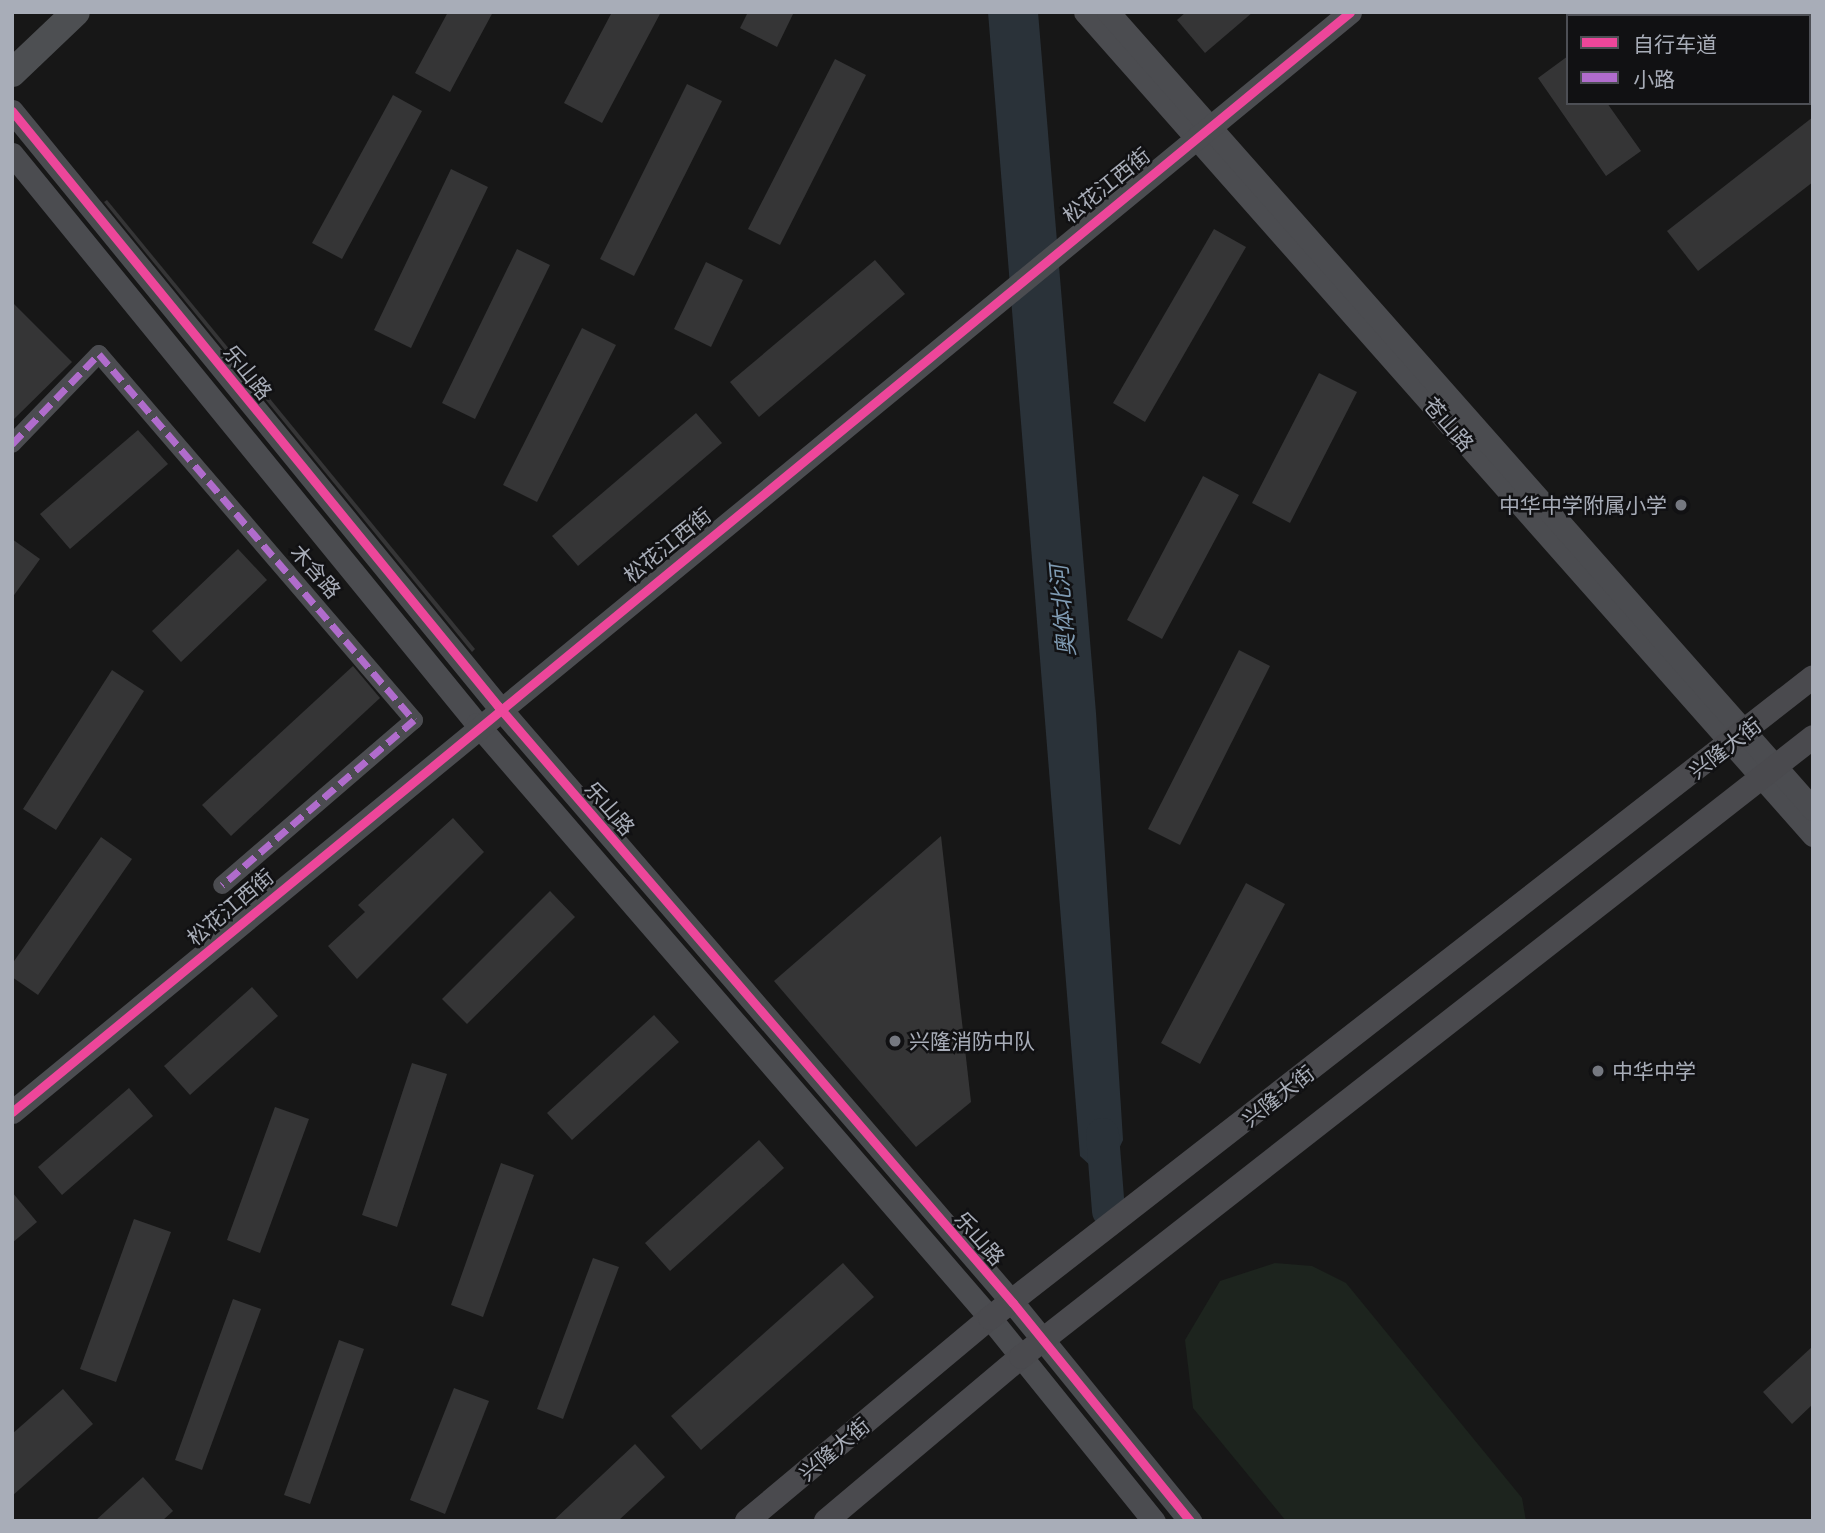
<!DOCTYPE html>
<html>
<head>
<meta charset="utf-8">
<style>
  body { margin:0 }
  #map { position:relative; width:1825px; height:1533px; overflow:hidden; background:#171717; font-family:Barlow,"Noto Sans SC",sans-serif }
  div>[style] { position:absolute }
  [style*='--x'] { left:calc(var(--x)*1px); top:calc(var(--y)*1px); width:calc(var(--w)*1px); rotate:calc(var(--a)*1deg) }
  .green>* { inset:0; background:#1d241e }
  .water>* { inset:0; background:#2a3239 }
  .river>* { height:33px; margin:-16.5px; padding:0 16.5px; transform-origin:16.5px; border-radius:16.5px; background:#2a3239 }
  .building>* { inset:0; background:#353536 }
  .minor>* { height:18px; margin:-9px; padding:0 9px; transform-origin:9px; border-radius:9px; background:#4b4c50 }
  .tertiary>* { height:23px; margin:-11.5px; padding:0 11.5px; transform-origin:11.5px; border-radius:11.5px; background:#4b4c50 }
  .secondary>* { height:24px; margin:-12px; padding:0 12px; transform-origin:12px; border-radius:12px; background:#4a4a4e }
  .primary>* { height:28px; margin:-14px; padding:0 14px; transform-origin:14px; border-radius:14px; background:#4d4f52 }
  .quiet>* { height:7px; margin-top:-3.5px; transform-origin:0; background:repeating-linear-gradient(90deg,#b06ccc 0 14px,transparent 0 21px) }
  .cycleway>* { height:9px; margin:-4.5px; padding:0 4.5px; transform-origin:4.5px; border-radius:4.5px; background:#ed469a }
  .dots>* { width:19px; height:19px; translate:-50% -50%; box-sizing:border-box; border:4px solid #111113; border-radius:50% }
  span { translate:-50% -50%; white-space:nowrap; text-align:center; line-height:1.15; -webkit-text-stroke:5px #111113; paint-order:stroke }
  .street-label { font-size:21px; color:#a8adb8 }
  .poi-label { font-size:21px; color:#a8adb8 }
  .right { translate:-100% -50%; text-align:right }
  .left { translate:0 -50%; text-align:left }
  .water-label { font-size:23px; color:#7f9bb3; font-style:italic }
  .frame { position:absolute; inset:0; border:14px solid #a8adb8; pointer-events:none }
  .legend { position:absolute; left:1566px; top:14px; width:245px; height:91px; box-sizing:border-box; background:#111113; border:2px solid #4d4f55; margin:0; padding:9px 12px; list-style:none; font-size:21px; color:#a8adb8 }
  .legend li { display:flex; align-items:center; gap:14px; height:35px }
  .legend b { width:35px; border:2px solid #4d4f55 }
</style>
</head>
<body>
<div id="map">
  <div class="green">
    <i style="clip-path:polygon(1275px 1263px,1312px 1266px,1346px 1283px,1522px 1498px,1526px 1521px,1286px 1521px,1193px 1408px,1185px 1340px,1220px 1281px)"></i>
  </div>
  <div class="water">
    <i style="clip-path:polygon(988px 12px,1038px 12px,1096px 713px,1123px 1140px,1105px 1179px,1080px 1156px)"></i>
  </div>
  <div class="river">
    <i style="--x:1102;--y:1134;--w:77;--a:85.5"></i>
  </div>
  <div class="building">
    <i style="clip-path:polygon(448px 12px,493px 12px,450px 92px,415px 73px)"></i>
    <i style="clip-path:polygon(612px 12px,661px 12px,602px 123px,564px 103px)"></i>
    <i style="clip-path:polygon(748px 12px,794px 12px,777px 47px,740px 28px)"></i>
    <i style="clip-path:polygon(1186px 12px,1253px 12px,1205px 53px,1177px 20px)"></i>
    <i style="clip-path:polygon(1568px 56px,1568px 103px,1607px 103px,1641px 151px,1606px 176px,1538px 78px)"></i>
    <i style="clip-path:polygon(835px 59px,866px 75px,780px 245px,748px 229px)"></i>
    <i style="clip-path:polygon(687px 84px,722px 101px,634px 276px,600px 259px)"></i>
    <i style="clip-path:polygon(393px 95px,422px 111px,342px 259px,312px 243px)"></i>
    <i style="clip-path:polygon(1813px 117px,1813px 182px,1698px 271px,1667px 231px)"></i>
    <i style="clip-path:polygon(451px 169px,488px 187px,411px 348px,374px 330px)"></i>
    <i style="clip-path:polygon(107px 200px,475px 649px,472px 652px,104px 202px)"></i>
    <i style="clip-path:polygon(1214px 229px,1246px 247px,1145px 422px,1113px 403px)"></i>
    <i style="clip-path:polygon(517px 249px,550px 265px,475px 419px,442px 403px)"></i>
    <i style="clip-path:polygon(875px 260px,905px 294px,759px 417px,730px 382px)"></i>
    <i style="clip-path:polygon(706px 262px,743px 280px,711px 347px,674px 329px)"></i>
    <i style="clip-path:polygon(12px 302px,72px 362px,12px 421px)"></i>
    <i style="clip-path:polygon(582px 328px,616px 345px,537px 502px,503px 485px)"></i>
    <i style="clip-path:polygon(1319px 373px,1357px 392px,1290px 523px,1252px 503px)"></i>
    <i style="clip-path:polygon(696px 413px,722px 443px,578px 566px,552px 536px)"></i>
    <i style="clip-path:polygon(138px 430px,168px 464px,70px 549px,40px 514px)"></i>
    <i style="clip-path:polygon(1203px 476px,1239px 495px,1162px 639px,1127px 620px)"></i>
    <i style="clip-path:polygon(12px 539px,40px 559px,12px 598px)"></i>
    <i style="clip-path:polygon(238px 549px,267px 580px,181px 662px,152px 631px)"></i>
    <i style="clip-path:polygon(1239px 650px,1270px 666px,1180px 845px,1148px 829px)"></i>
    <i style="clip-path:polygon(353px 666px,380px 698px,231px 836px,202px 805px)"></i>
    <i style="clip-path:polygon(112px 670px,144px 691px,56px 830px,23px 809px)"></i>
    <i style="clip-path:polygon(453px 818px,484px 852px,357px 979px,328px 946px,365px 912px,358px 905px)"></i>
    <i style="clip-path:polygon(941px 836px,971px 1102px,916px 1147px,774px 981px)"></i>
    <i style="clip-path:polygon(101px 837px,132px 859px,38px 995px,12px 977px,12px 964px)"></i>
    <i style="clip-path:polygon(1246px 883px,1285px 904px,1200px 1064px,1161px 1043px)"></i>
    <i style="clip-path:polygon(550px 891px,575px 917px,467px 1024px,442px 999px)"></i>
    <i style="clip-path:polygon(252px 987px,278px 1016px,190px 1095px,164px 1066px)"></i>
    <i style="clip-path:polygon(654px 1015px,679px 1042px,572px 1140px,547px 1113px)"></i>
    <i style="clip-path:polygon(412px 1063px,447px 1074px,397px 1227px,362px 1215px)"></i>
    <i style="clip-path:polygon(129px 1088px,153px 1116px,62px 1195px,38px 1167px)"></i>
    <i style="clip-path:polygon(275px 1107px,309px 1119px,260px 1253px,227px 1240px)"></i>
    <i style="clip-path:polygon(759px 1140px,784px 1168px,670px 1271px,645px 1243px)"></i>
    <i style="clip-path:polygon(501px 1163px,534px 1175px,483px 1317px,451px 1305px)"></i>
    <i style="clip-path:polygon(12px 1192px,37px 1222px,12px 1243px)"></i>
    <i style="clip-path:polygon(134px 1219px,171px 1232px,116px 1382px,80px 1369px)"></i>
    <i style="clip-path:polygon(593px 1258px,619px 1267px,563px 1419px,537px 1409px)"></i>
    <i style="clip-path:polygon(843px 1263px,874px 1297px,701px 1450px,671px 1416px)"></i>
    <i style="clip-path:polygon(233px 1299px,261px 1309px,202px 1470px,175px 1460px)"></i>
    <i style="clip-path:polygon(339px 1340px,364px 1349px,310px 1504px,284px 1495px)"></i>
    <i style="clip-path:polygon(1813px 1346px,1813px 1404px,1792px 1424px,1763px 1392px)"></i>
    <i style="clip-path:polygon(454px 1388px,489px 1401px,445px 1514px,410px 1500px)"></i>
    <i style="clip-path:polygon(63px 1389px,93px 1424px,12px 1496px,12px 1434px)"></i>
    <i style="clip-path:polygon(635px 1444px,665px 1477px,618px 1521px,553px 1521px)"></i>
    <i style="clip-path:polygon(143px 1477px,173px 1511px,162px 1521px,95px 1521px)"></i>
  </div>
  <div class="minor">
    <i style="--x:12;--y:444;--w:125;--a:-46"></i>
    <i style="--x:99;--y:354;--w:483;--a:49.3"></i>
    <i style="--x:414;--y:720;--w:253;--a:139.3"></i>
  </div>
  <div class="tertiary">
    <i style="--x:1085;--y:12;--w:1099;--a:48.51"></i>
    <i style="--x:1108;--y:12;--w:1064;--a:48.51"></i>
    <i style="--x:12;--y:111;--w:768;--a:50.76"></i>
    <i style="--x:498;--y:706;--w:788;--a:49.22"></i>
    <i style="--x:1013;--y:1303;--w:281;--a:50.9"></i>
    <i style="--x:12;--y:154;--w:736;--a:50.79"></i>
    <i style="--x:477;--y:724;--w:785;--a:49.18"></i>
    <i style="--x:990;--y:1318;--w:261;--a:51.1"></i>
    <i style="--x:12;--y:1112;--w:1732;--a:-39.42"></i>
  </div>
  <div class="secondary">
    <i style="--x:747;--y:1521;--w:317;--a:-39.9"></i>
    <i style="--x:990;--y:1318;--w:1043;--a:-37.91"></i>
    <i style="--x:826;--y:1521;--w:255;--a:-40.1"></i>
    <i style="--x:1021;--y:1357;--w:1006;--a:-38.05"></i>
  </div>
  <div class="primary">
    <i style="--x:12;--y:73;--w:88;--a:-43.6"></i>
  </div>
  <div class="quiet">
    <i style="--x:12;--y:444;--w:125;--a:-46"></i>
    <i style="--x:99;--y:354;--w:483;--a:49.3"></i>
    <i style="--x:414;--y:720;--w:253;--a:139.3"></i>
  </div>
  <div class="cycleway">
    <i style="--x:12;--y:111;--w:768;--a:50.76"></i>
    <i style="--x:498;--y:706;--w:788;--a:49.22"></i>
    <i style="--x:1013;--y:1303;--w:281;--a:50.9"></i>
    <i style="--x:12;--y:1112;--w:1732;--a:-39.42"></i>
  </div>
  <div class="dots">
    <i style="left:1681px;top:505px;background:#757880"></i>
    <i style="left:895px;top:1041px;background:#757880"></i>
    <i style="left:1598px;top:1071px;background:#757880"></i>
  </div>
  <div class="street-label">
    <span style="left:1106px;top:185px;rotate:-39deg">松花江西街</span>
    <span style="left:248px;top:372px;rotate:51deg">乐山路</span>
    <span style="left:1449px;top:424px;rotate:49deg">苍山路</span>
    <span style="left:667px;top:545px;rotate:-39deg">松花江西街</span>
    <span style="left:316px;top:571px;rotate:49deg">木含路</span>
    <span style="left:1725px;top:748px;rotate:-38deg">兴隆大街</span>
    <span style="left:610px;top:808px;rotate:49deg">乐山路</span>
    <span style="left:230px;top:907px;rotate:-40deg">松花江西街</span>
    <span style="left:1278px;top:1096px;rotate:-38deg">兴隆大街</span>
    <span style="left:980px;top:1238px;rotate:49deg">乐山路</span>
    <span style="left:834px;top:1449px;rotate:-40deg">兴隆大街</span>
  </div>
  <div class="poi-label">
    <span class="right" style="left:1667px;top:505px">中华中学附属小学</span>
    <span class="left" style="left:909px;top:1041px">兴隆消防中队</span>
    <span class="left" style="left:1612px;top:1071px">中华中学</span>
  </div>
  <div class="water-label">
    <span style="left:1062px;top:611px;rotate:-95deg">奥体北河</span>
  </div>
  <div class="frame"></div>
  <ul class="legend">
  <li><b style="height:9px;background:#ed469a"></b>自行车道</li>
  <li><b style="height:9px;background:#b06ccc"></b>小路</li>
  </ul>
</div>
</body>
</html>
